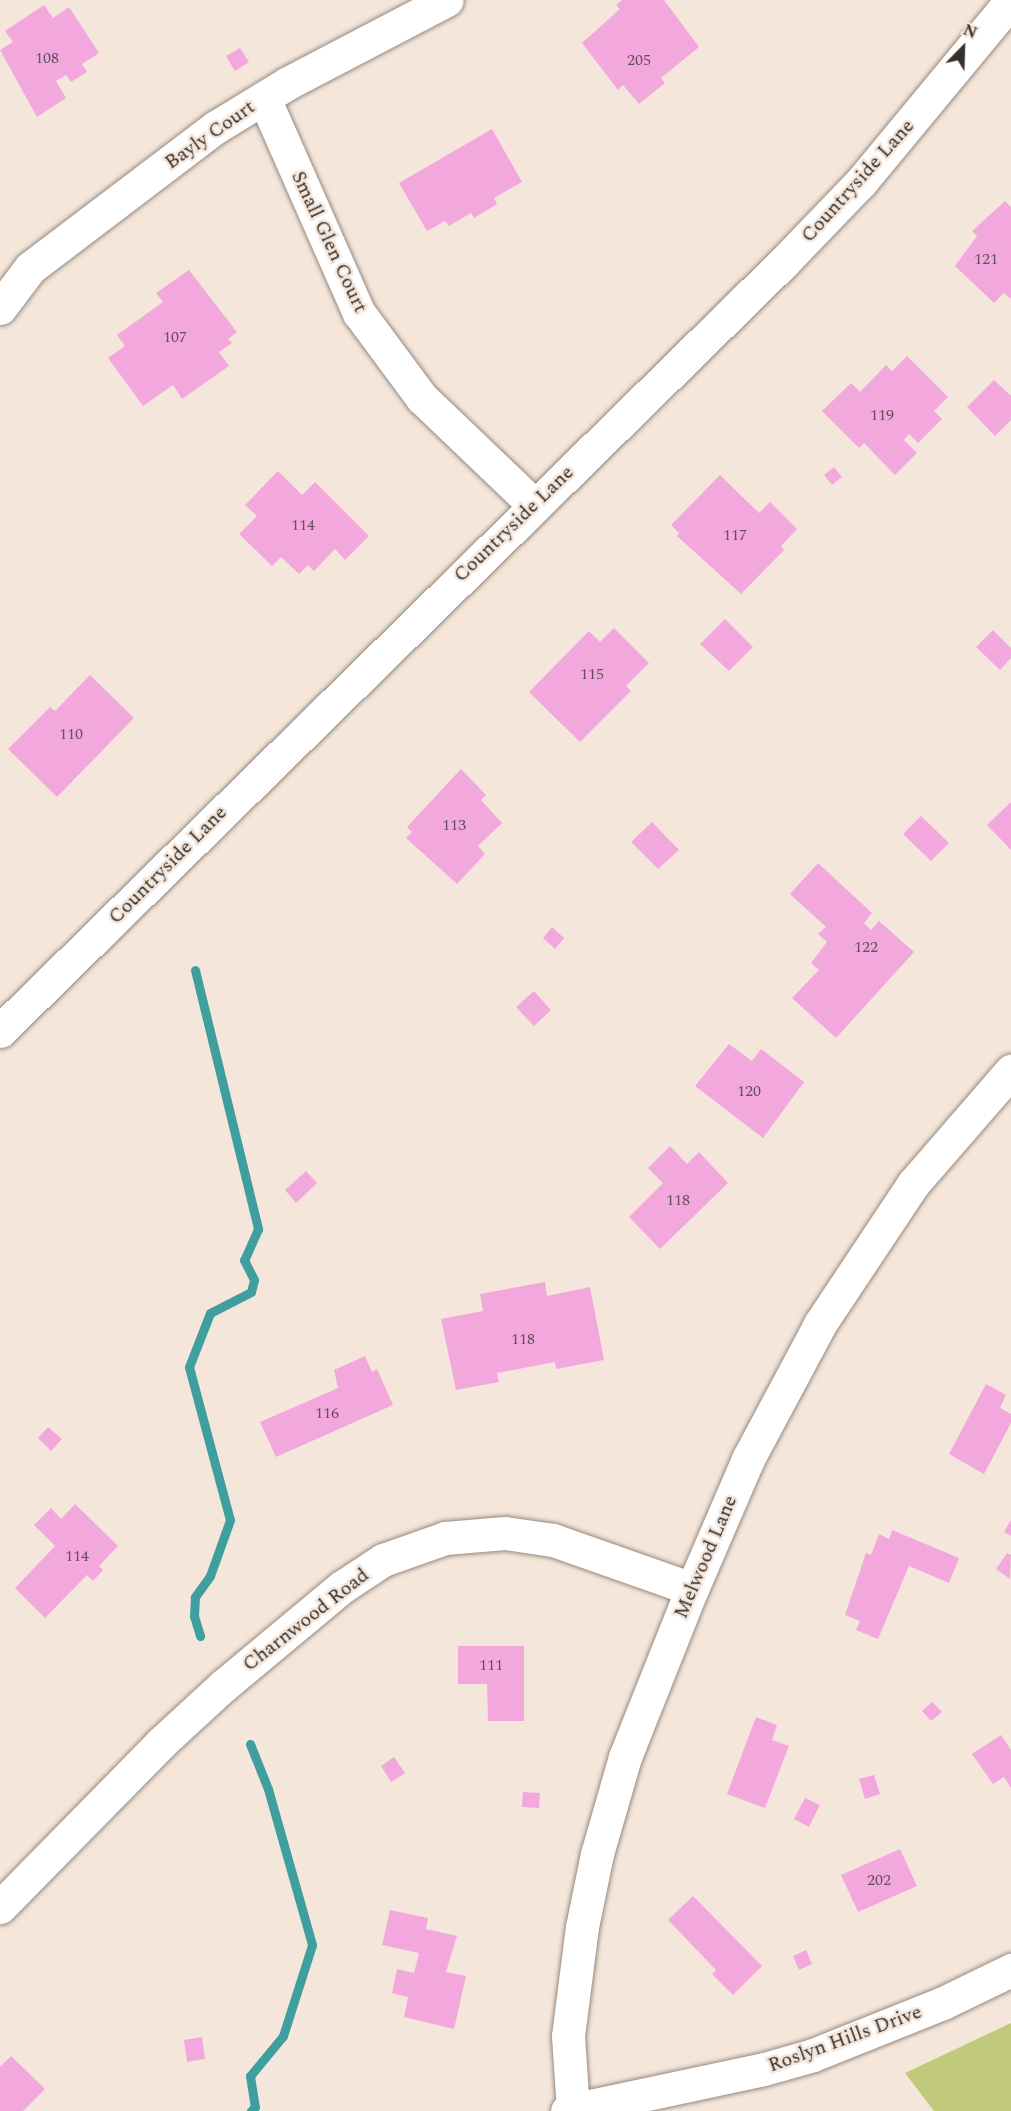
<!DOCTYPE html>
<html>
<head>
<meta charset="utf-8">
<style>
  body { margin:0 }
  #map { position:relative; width:1011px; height:2111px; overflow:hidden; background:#f5e6db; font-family:Spectral,serif }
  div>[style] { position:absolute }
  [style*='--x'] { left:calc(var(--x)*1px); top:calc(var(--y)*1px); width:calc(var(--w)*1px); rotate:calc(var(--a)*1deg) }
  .green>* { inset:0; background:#c1ca7b }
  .stream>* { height:9px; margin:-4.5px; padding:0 4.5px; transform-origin:4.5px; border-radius:4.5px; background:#3f9f9f }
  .building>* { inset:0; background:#f3a8dd }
  .roads { filter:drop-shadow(0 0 2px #97897f) drop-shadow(0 0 2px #97897f) }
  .minor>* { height:33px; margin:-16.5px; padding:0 16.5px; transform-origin:16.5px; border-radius:16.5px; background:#fff }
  span { translate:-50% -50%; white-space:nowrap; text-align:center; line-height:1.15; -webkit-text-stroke:5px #f5e6db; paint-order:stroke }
  .number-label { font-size:16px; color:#654f58 }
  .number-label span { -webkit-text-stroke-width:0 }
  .street-label { font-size:20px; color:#36312c }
  .north { position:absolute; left:933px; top:18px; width:60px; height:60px; -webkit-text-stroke:4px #f5e6db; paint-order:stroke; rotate:23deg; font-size:16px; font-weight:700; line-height:24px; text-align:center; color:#36312c }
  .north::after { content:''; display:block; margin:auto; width:21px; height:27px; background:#36312c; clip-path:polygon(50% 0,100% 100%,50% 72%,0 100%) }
</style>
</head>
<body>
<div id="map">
  <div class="green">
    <i style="clip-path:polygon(1011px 2023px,1011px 2111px,934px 2111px,905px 2073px)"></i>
  </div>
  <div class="stream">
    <i style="--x:195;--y:970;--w:267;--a:76.3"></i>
    <i style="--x:258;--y:1229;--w:34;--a:114"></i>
    <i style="--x:244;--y:1260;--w:22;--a:63"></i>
    <i style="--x:254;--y:1280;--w:12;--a:104"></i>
    <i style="--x:251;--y:1292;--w:46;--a:152.9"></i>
    <i style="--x:210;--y:1313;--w:58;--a:111.3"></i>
    <i style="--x:189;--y:1367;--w:158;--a:75"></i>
    <i style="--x:230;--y:1520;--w:59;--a:109.7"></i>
    <i style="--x:210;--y:1576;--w:26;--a:126"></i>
    <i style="--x:195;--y:1597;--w:19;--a:93"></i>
    <i style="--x:194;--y:1616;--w:21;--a:73"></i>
    <i style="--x:250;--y:1744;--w:48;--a:68.2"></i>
    <i style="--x:268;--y:1789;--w:162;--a:74.2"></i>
    <i style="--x:312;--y:1945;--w:96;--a:107.7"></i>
    <i style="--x:283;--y:2036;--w:52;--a:129.5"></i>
    <i style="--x:250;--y:2076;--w:31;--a:81"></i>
    <i style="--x:255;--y:2107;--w:6;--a:135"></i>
  </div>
  <div class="building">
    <i style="clip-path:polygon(622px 0,664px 0,699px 47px,661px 78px,665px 83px,639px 104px,623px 85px,618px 90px,582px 43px,620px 9px,616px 5px)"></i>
    <i style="clip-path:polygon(44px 5px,53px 18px,69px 7px,99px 53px,82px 64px,87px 72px,71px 82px,66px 75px,56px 81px,66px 98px,37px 117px,0 50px,13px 42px,5px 31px)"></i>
    <i style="clip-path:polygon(240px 48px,249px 62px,235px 71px,226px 56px)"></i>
    <i style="clip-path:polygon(492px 129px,522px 182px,494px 198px,497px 204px,474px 218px,471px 213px,449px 226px,445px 221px,427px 231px,399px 183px)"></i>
    <i style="clip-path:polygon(1005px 201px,1011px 207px,1011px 299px,1004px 293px,994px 303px,955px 266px,977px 236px,972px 231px)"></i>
    <i style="clip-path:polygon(189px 270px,237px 332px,228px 339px,232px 343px,219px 352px,229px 366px,182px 399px,173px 385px,143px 406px,108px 358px,125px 346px,117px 335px,163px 302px,156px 293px)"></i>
    <i style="clip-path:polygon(907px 356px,948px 397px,934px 411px,942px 419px,918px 443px,909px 434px,904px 440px,917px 453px,895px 475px,864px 443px,859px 448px,822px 411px,851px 383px,860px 392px,886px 365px,892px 371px)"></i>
    <i style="clip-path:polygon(994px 380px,1011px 396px,1011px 420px,995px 436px,967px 407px)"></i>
    <i style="clip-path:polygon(834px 467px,842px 477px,832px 485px,824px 475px)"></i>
    <i style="clip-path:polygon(278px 471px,302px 495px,315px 482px,369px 536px,345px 560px,335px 549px,314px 571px,308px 565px,299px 574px,281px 557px,272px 566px,239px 534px,257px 516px,245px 505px)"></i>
    <i style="clip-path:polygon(720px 475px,759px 513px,770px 502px,797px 529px,781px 546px,784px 550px,741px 594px,677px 536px,679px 533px,671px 525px)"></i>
    <i style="clip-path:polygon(725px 619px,753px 647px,729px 671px,700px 644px)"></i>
    <i style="clip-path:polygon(614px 628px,649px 663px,626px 686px,631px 691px,580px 742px,529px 692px,589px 631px,600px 642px)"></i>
    <i style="clip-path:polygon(993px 630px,1011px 648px,1011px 658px,1000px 670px,976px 647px)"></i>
    <i style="clip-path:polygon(90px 675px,134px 718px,57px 797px,8px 749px,50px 707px,55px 711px)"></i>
    <i style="clip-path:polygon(461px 769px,486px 795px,481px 800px,502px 823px,478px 846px,485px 854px,457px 884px,406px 838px,412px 832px,407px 827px)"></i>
    <i style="clip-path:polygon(1011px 802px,1011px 850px,987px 825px)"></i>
    <i style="clip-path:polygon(921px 816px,949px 843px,931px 861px,903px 834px)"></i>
    <i style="clip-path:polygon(652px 822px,679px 850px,658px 869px,631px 842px)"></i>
    <i style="clip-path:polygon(818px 863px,872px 913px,864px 923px,871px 930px,879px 921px,914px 952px,836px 1038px,792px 998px,819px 970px,811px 963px,827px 942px,818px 934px,826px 927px,790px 894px)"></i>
    <i style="clip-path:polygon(552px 927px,564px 938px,555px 949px,543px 938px)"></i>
    <i style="clip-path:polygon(534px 991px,551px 1010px,534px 1026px,516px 1007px)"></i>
    <i style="clip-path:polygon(729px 1044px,752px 1061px,761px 1049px,804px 1082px,763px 1138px,695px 1086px)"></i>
    <i style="clip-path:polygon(670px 1146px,687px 1164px,699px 1152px,728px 1183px,660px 1249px,629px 1217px,663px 1183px,648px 1168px)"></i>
    <i style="clip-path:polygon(306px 1171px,317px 1183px,296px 1203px,285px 1190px)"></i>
    <i style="clip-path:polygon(545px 1282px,547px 1296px,590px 1287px,604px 1360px,556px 1369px,555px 1362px,497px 1373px,499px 1382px,456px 1390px,441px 1319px,483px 1311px,480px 1294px)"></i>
    <i style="clip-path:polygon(365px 1356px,372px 1372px,377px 1369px,393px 1405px,276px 1457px,260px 1422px,338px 1388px,334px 1370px)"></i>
    <i style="clip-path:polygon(986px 1384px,1006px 1395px,1000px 1408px,1011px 1414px,1011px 1423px,984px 1474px,949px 1454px)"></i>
    <i style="clip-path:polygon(48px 1427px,62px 1439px,51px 1451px,38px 1438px)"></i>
    <i style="clip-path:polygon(75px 1504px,118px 1546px,99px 1566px,103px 1570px,93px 1581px,87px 1575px,45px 1618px,15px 1588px,55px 1546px,34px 1525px,51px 1508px,61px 1519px)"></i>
    <i style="clip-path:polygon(1011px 1520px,1011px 1536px,1004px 1532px)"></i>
    <i style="clip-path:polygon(892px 1530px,959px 1558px,949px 1583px,909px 1566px,878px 1639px,856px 1630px,860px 1621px,845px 1615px,866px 1553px,871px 1555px,879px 1534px,889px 1539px)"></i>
    <i style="clip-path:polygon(1007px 1553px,1011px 1555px,1010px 1579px,996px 1569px)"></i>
    <i style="clip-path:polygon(458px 1646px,524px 1646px,524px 1721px,488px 1721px,487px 1684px,458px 1684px)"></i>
    <i style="clip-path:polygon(932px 1702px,942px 1712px,931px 1721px,922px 1711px)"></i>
    <i style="clip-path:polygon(756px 1717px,777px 1725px,772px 1740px,789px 1746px,765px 1808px,727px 1794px)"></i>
    <i style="clip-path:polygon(1001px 1735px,1011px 1750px,1011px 1788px,1004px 1777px,993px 1784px,972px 1754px)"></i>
    <i style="clip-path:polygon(394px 1757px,405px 1773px,391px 1782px,381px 1766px)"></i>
    <i style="clip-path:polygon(874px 1775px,880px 1794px,865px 1799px,859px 1779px)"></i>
    <i style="clip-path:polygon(523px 1792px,540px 1793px,539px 1808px,522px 1807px)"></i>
    <i style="clip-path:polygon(805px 1798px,820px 1805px,809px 1827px,794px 1819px)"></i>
    <i style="clip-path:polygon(900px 1849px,917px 1886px,858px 1912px,841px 1875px)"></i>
    <i style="clip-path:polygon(693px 1896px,762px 1966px,733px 1995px,712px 1974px,716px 1970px,668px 1920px)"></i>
    <i style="clip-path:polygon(390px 1910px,428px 1918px,426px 1929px,457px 1936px,446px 1972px,466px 1976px,454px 2029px,404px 2017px,408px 1997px,392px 1993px,397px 1969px,414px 1973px,419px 1953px,382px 1945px)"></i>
    <i style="clip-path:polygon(806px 1950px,812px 1964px,799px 1970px,793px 1956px)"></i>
    <i style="clip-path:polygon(202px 2037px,205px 2059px,187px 2062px,184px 2040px)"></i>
    <i style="clip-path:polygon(11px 2056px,45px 2089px,23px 2111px,0 2111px,0 2067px)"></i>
  </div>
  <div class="roads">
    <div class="minor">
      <i style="--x:264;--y:98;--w:235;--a:66.2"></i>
      <i style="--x:359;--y:313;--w:106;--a:53.5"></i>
      <i style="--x:422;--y:398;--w:155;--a:43.7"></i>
      <i style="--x:0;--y:308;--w:50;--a:-53.1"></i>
      <i style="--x:30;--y:268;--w:233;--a:-37.2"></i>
      <i style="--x:216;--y:127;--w:84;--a:-31.4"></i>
      <i style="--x:288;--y:83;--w:179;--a:-27.6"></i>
      <i style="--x:0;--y:1031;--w:1097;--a:-44.45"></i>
      <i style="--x:783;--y:263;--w:112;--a:-46.1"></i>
      <i style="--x:861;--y:182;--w:235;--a:-50.4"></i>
      <i style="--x:0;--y:1907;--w:230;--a:-45.5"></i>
      <i style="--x:161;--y:1743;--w:84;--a:-42.6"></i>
      <i style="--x:223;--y:1686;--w:155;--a:-39.8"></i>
      <i style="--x:342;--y:1587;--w:49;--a:-33.4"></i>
      <i style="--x:383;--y:1560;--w:66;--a:-19.5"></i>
      <i style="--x:445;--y:1538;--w:60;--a:-4.8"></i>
      <i style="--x:505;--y:1533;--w:49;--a:8.3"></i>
      <i style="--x:553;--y:1540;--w:147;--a:19.4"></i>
      <i style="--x:567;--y:2111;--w:201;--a:-12"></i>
      <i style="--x:764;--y:2069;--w:51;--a:-15.9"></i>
      <i style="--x:813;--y:2055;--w:140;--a:-21.8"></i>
      <i style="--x:943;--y:2003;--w:76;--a:-25.9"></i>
      <i style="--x:573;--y:2111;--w:75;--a:-93.8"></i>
      <i style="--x:568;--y:2036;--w:110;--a:-82.7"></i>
      <i style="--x:582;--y:1927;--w:75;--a:-78.4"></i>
      <i style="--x:597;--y:1854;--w:101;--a:-73.9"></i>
      <i style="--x:625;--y:1757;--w:181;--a:-68.3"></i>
      <i style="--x:692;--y:1589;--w:142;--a:-66.7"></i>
      <i style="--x:748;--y:1459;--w:153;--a:-61.9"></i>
      <i style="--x:820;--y:1324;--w:168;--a:-56.4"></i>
      <i style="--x:913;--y:1184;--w:150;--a:-49.1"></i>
    </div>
  </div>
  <div class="number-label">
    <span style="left:47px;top:58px">108</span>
    <span style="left:639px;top:60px">205</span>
    <span style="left:986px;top:259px">121</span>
    <span style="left:175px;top:337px">107</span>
    <span style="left:882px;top:415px">119</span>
    <span style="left:303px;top:525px">114</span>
    <span style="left:735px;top:535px">117</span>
    <span style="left:592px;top:674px">115</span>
    <span style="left:71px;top:734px">110</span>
    <span style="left:454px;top:825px">113</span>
    <span style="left:866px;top:947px">122</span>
    <span style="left:749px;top:1091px">120</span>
    <span style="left:678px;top:1200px">118</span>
    <span style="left:523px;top:1339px">118</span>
    <span style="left:327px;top:1413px">116</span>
    <span style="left:77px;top:1556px">114</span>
    <span style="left:491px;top:1665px">111</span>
    <span style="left:879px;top:1880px">202</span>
  </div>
  <div class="street-label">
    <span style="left:210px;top:135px;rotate:-35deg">Bayly Court</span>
    <span style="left:858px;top:181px;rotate:-48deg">Countryside Lane</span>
    <span style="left:329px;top:242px;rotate:65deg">Small Glen Court</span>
    <span style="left:514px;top:524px;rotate:-44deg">Countryside Lane</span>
    <span style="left:168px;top:865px;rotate:-45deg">Countryside Lane</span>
    <span style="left:706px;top:1557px;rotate:-67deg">Melwood Lane</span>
    <span style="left:306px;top:1620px;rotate:-38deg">Charnwood Road</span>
    <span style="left:845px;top:2039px;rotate:-20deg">Roslyn Hills Drive</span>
  </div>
  <div class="north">N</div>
</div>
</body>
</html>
